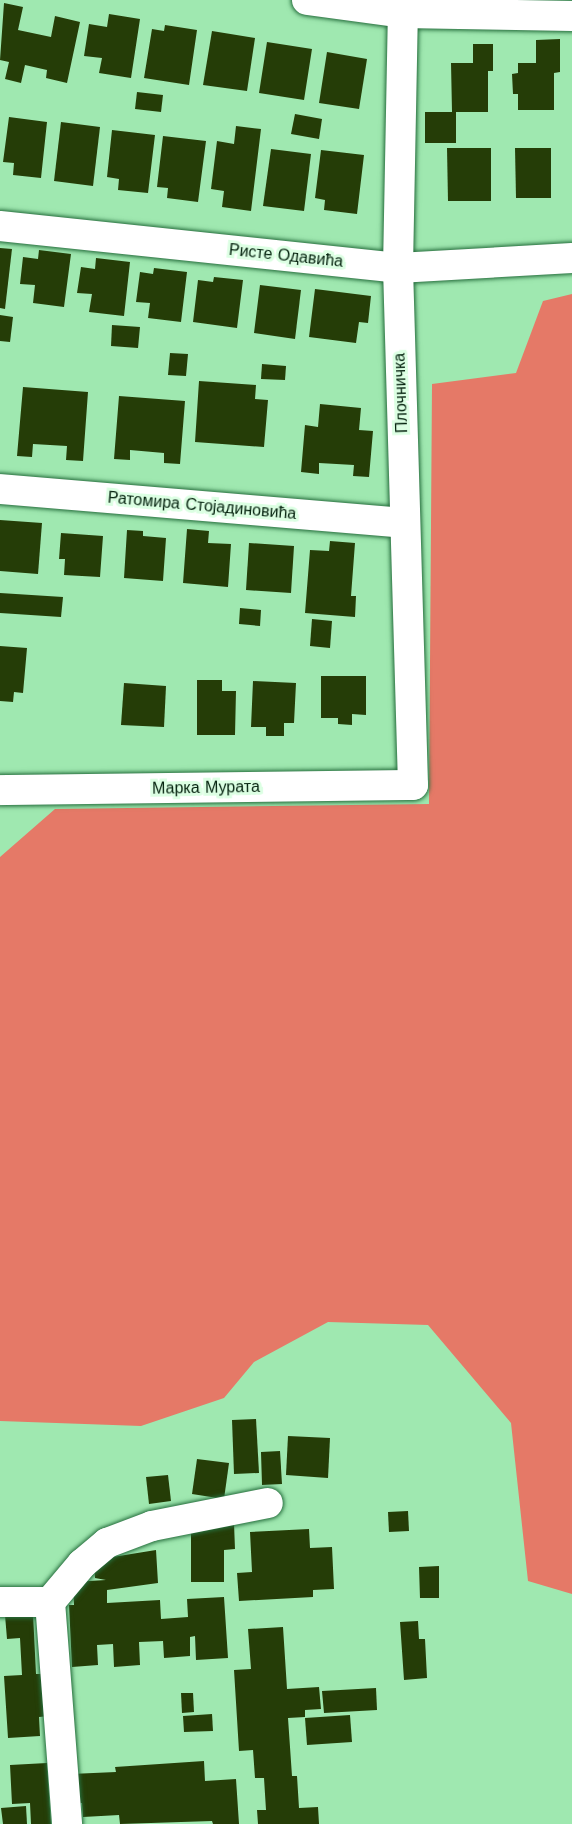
<!DOCTYPE html>
<html>
<head>
<meta charset="utf-8">
<style>
  body { margin:0 }
  #map { position:relative; width:572px; height:1824px; overflow:hidden; background:#9fe8b0; font-family:"Work Sans",sans-serif }
  div>[style] { position:absolute }
  [style*='--x'] { left:calc(var(--x)*1px); top:calc(var(--y)*1px); width:calc(var(--w)*1px); rotate:calc(var(--a)*1deg) }
  .forest>* { inset:0; background:#e57967 }
  .building>* { inset:0; background:#253d07 }
  .roads { filter:drop-shadow(0 0 2px #266e3d) drop-shadow(0 0 2px #266e3d) }
  .minor>* { height:30px; margin:-15px; padding:0 15px; transform-origin:15px; border-radius:15px; background:#fff }
  span { translate:-50% -50%; white-space:nowrap; text-align:center; line-height:1.15; -webkit-text-stroke:6px #dcffe3; paint-order:stroke }
  .street-label { font-size:16px; color:#04220e }
</style>
</head>
<body>
<div id="map">
  <div class="forest">
    <i style="clip-path:polygon(572px 294px,572px 1594px,528px 1581px,511px 1423px,428px 1325px,328px 1322px,254px 1362px,224px 1398px,141px 1426px,0 1421px,0 857px,55px 809px,429px 804px,432px 384px,516px 373px,543px 301px)"></i>
  </div>
  <div class="building">
    <i style="clip-path:polygon(4px 3px,23px 7px,18px 30px,51px 37px,55px 16px,80px 22px,67px 83px,46px 78px,47px 70px,25px 65px,21px 83px,5px 79px,9px 62px,0 60px)"></i>
    <i style="clip-path:polygon(109px 14px,140px 19px,131px 78px,99px 73px,102px 58px,84px 56px,89px 24px,107px 27px)"></i>
    <i style="clip-path:polygon(165px 25px,197px 30px,189px 85px,144px 78px,152px 29px,164px 31px)"></i>
    <i style="clip-path:polygon(212px 31px,255px 38px,247px 91px,203px 85px)"></i>
    <i style="clip-path:polygon(560px 39px,560px 72px,554px 73px,554px 110px,518px 110px,518px 94px,513px 94px,512px 74px,518px 73px,518px 63px,536px 63px,536px 40px)"></i>
    <i style="clip-path:polygon(267px 42px,312px 49px,304px 100px,259px 93px)"></i>
    <i style="clip-path:polygon(473px 44px,493px 44px,493px 71px,488px 71px,488px 112px,456px 112px,456px 143px,425px 143px,425px 112px,452px 112px,451px 63px,473px 63px)"></i>
    <i style="clip-path:polygon(327px 52px,367px 59px,359px 109px,319px 103px)"></i>
    <i style="clip-path:polygon(137px 92px,163px 95px,161px 112px,135px 109px)"></i>
    <i style="clip-path:polygon(295px 114px,322px 119px,319px 139px,291px 134px)"></i>
    <i style="clip-path:polygon(9px 117px,47px 122px,41px 178px,13px 175px,14px 163px,3px 162px)"></i>
    <i style="clip-path:polygon(61px 122px,100px 127px,93px 186px,54px 181px)"></i>
    <i style="clip-path:polygon(236px 126px,261px 129px,251px 211px,222px 207px,224px 191px,211px 189px,217px 141px,234px 144px)"></i>
    <i style="clip-path:polygon(112px 130px,155px 135px,148px 193px,118px 190px,119px 179px,107px 177px)"></i>
    <i style="clip-path:polygon(163px 136px,206px 141px,198px 202px,167px 198px,168px 188px,157px 187px)"></i>
    <i style="clip-path:polygon(447px 148px,491px 148px,491px 201px,448px 201px)"></i>
    <i style="clip-path:polygon(515px 148px,551px 148px,551px 198px,516px 198px)"></i>
    <i style="clip-path:polygon(271px 149px,311px 154px,304px 211px,263px 206px)"></i>
    <i style="clip-path:polygon(321px 150px,364px 155px,357px 214px,324px 210px,325px 200px,315px 198px)"></i>
    <i style="clip-path:polygon(0 248px,12px 249px,5px 309px,0 308px)"></i>
    <i style="clip-path:polygon(39px 250px,71px 254px,64px 307px,33px 303px,35px 285px,20px 284px,23px 257px,38px 259px)"></i>
    <i style="clip-path:polygon(96px 258px,130px 262px,124px 316px,89px 312px,92px 294px,77px 293px,81px 267px,95px 269px)"></i>
    <i style="clip-path:polygon(154px 268px,187px 272px,181px 322px,148px 318px,150px 303px,136px 302px,140px 272px,153px 274px)"></i>
    <i style="clip-path:polygon(214px 277px,243px 280px,237px 328px,193px 322px,198px 280px,213px 282px)"></i>
    <i style="clip-path:polygon(260px 285px,301px 290px,295px 339px,254px 333px)"></i>
    <i style="clip-path:polygon(315px 289px,371px 296px,368px 323px,359px 322px,356px 343px,309px 337px)"></i>
    <i style="clip-path:polygon(0 315px,13px 317px,10px 342px,0 341px)"></i>
    <i style="clip-path:polygon(112px 325px,140px 327px,138px 348px,111px 346px)"></i>
    <i style="clip-path:polygon(170px 353px,188px 354px,186px 376px,168px 375px)"></i>
    <i style="clip-path:polygon(262px 364px,286px 366px,285px 380px,261px 379px)"></i>
    <i style="clip-path:polygon(199px 381px,256px 385px,255px 399px,268px 400px,264px 447px,195px 442px)"></i>
    <i style="clip-path:polygon(23px 387px,88px 392px,83px 461px,66px 460px,67px 446px,33px 444px,32px 457px,17px 456px)"></i>
    <i style="clip-path:polygon(119px 396px,185px 401px,180px 464px,164px 463px,164px 453px,130px 450px,130px 460px,114px 459px)"></i>
    <i style="clip-path:polygon(320px 404px,361px 408px,359px 430px,373px 431px,369px 477px,353px 476px,354px 465px,319px 463px,319px 474px,301px 472px,305px 425px,318px 427px)"></i>
    <i style="clip-path:polygon(0 520px,42px 523px,38px 574px,0 571px)"></i>
    <i style="clip-path:polygon(187px 529px,209px 531px,208px 543px,231px 544px,228px 587px,183px 583px)"></i>
    <i style="clip-path:polygon(127px 530px,143px 531px,143px 536px,166px 538px,163px 581px,124px 578px)"></i>
    <i style="clip-path:polygon(61px 533px,103px 536px,100px 577px,64px 575px,65px 559px,59px 559px)"></i>
    <i style="clip-path:polygon(330px 541px,355px 543px,351px 596px,356px 596px,355px 617px,305px 613px,310px 550px,329px 551px)"></i>
    <i style="clip-path:polygon(249px 543px,294px 546px,291px 593px,246px 590px)"></i>
    <i style="clip-path:polygon(0 593px,63px 597px,61px 617px,0 613px)"></i>
    <i style="clip-path:polygon(240px 608px,261px 610px,260px 626px,239px 624px)"></i>
    <i style="clip-path:polygon(312px 619px,332px 621px,330px 648px,310px 646px)"></i>
    <i style="clip-path:polygon(0 646px,27px 648px,23px 693px,14px 692px,13px 702px,0 701px)"></i>
    <i style="clip-path:polygon(321px 676px,366px 676px,366px 715px,352px 714px,352px 725px,338px 724px,338px 718px,321px 718px)"></i>
    <i style="clip-path:polygon(197px 680px,222px 680px,222px 691px,236px 691px,235px 735px,197px 735px)"></i>
    <i style="clip-path:polygon(253px 681px,296px 683px,294px 723px,284px 723px,284px 736px,266px 736px,266px 727px,251px 727px)"></i>
    <i style="clip-path:polygon(124px 683px,166px 686px,164px 727px,121px 725px)"></i>
    <i style="clip-path:polygon(256px 1419px,259px 1473px,234px 1474px,232px 1420px)"></i>
    <i style="clip-path:polygon(288px 1436px,330px 1438px,328px 1478px,286px 1475px)"></i>
    <i style="clip-path:polygon(280px 1451px,282px 1484px,262px 1485px,261px 1452px)"></i>
    <i style="clip-path:polygon(197px 1459px,229px 1463px,224px 1499px,192px 1494px)"></i>
    <i style="clip-path:polygon(168px 1475px,171px 1501px,149px 1504px,146px 1477px)"></i>
    <i style="clip-path:polygon(408px 1511px,409px 1531px,389px 1532px,388px 1512px)"></i>
    <i style="clip-path:polygon(191px 1523px,234px 1523px,235px 1549px,224px 1550px,224px 1582px,191px 1582px)"></i>
    <i style="clip-path:polygon(309px 1529px,310px 1548px,332px 1547px,334px 1589px,313px 1590px,313px 1597px,239px 1601px,237px 1573px,252px 1572px,250px 1532px)"></i>
    <i style="clip-path:polygon(156px 1550px,158px 1583px,107px 1590px,107px 1603px,160px 1600px,161px 1619px,188px 1617px,187px 1599px,224px 1597px,228px 1658px,196px 1660px,195px 1636px,190px 1637px,190px 1656px,164px 1658px,163px 1641px,139px 1642px,140px 1665px,114px 1667px,113px 1644px,97px 1645px,98px 1665px,72px 1667px,69px 1605px,74px 1605px,73px 1582px,106px 1580px,95px 1578px,94px 1560px)"></i>
    <i style="clip-path:polygon(439px 1566px,439px 1598px,420px 1598px,419px 1567px)"></i>
    <i style="clip-path:polygon(33px 1613px,36px 1674px,46px 1674px,49px 1716px,39px 1717px,40px 1736px,8px 1738px,4px 1676px,22px 1675px,20px 1638px,7px 1639px,5px 1615px)"></i>
    <i style="clip-path:polygon(418px 1621px,419px 1639px,425px 1639px,427px 1678px,404px 1680px,400px 1622px)"></i>
    <i style="clip-path:polygon(283px 1627px,287px 1689px,319px 1687px,321px 1709px,305px 1710px,305px 1717px,288px 1718px,292px 1776px,297px 1776px,299px 1808px,318px 1807px,319px 1824px,258px 1824px,257px 1810px,266px 1810px,264px 1778px,255px 1778px,253px 1750px,239px 1751px,234px 1670px,251px 1669px,248px 1629px)"></i>
    <i style="clip-path:polygon(376px 1688px,377px 1710px,324px 1713px,322px 1691px)"></i>
    <i style="clip-path:polygon(181px 1693px,193px 1693px,194px 1712px,182px 1713px)"></i>
    <i style="clip-path:polygon(212px 1714px,213px 1731px,184px 1732px,183px 1716px)"></i>
    <i style="clip-path:polygon(350px 1715px,352px 1742px,307px 1745px,305px 1718px)"></i>
    <i style="clip-path:polygon(204px 1761px,205px 1781px,236px 1779px,239px 1824px,213px 1824px,212px 1821px,120px 1824px,119px 1815px,83px 1817px,82px 1803px,73px 1803px,71px 1774px,116px 1772px,115px 1767px)"></i>
    <i style="clip-path:polygon(47px 1763px,51px 1824px,31px 1824px,30px 1803px,12px 1804px,10px 1765px)"></i>
    <i style="clip-path:polygon(26px 1806px,27px 1824px,3px 1824px,1px 1808px)"></i>
  </div>
  <div class="roads">
    <div class="minor">
      <i style="--x:307;--y:0;--w:97;--a:7.7"></i>
      <i style="--x:403;--y:13;--w:169;--a:1"></i>
      <i style="--x:0;--y:226;--w:400;--a:6"></i>
      <i style="--x:398;--y:268;--w:174;--a:-3.3"></i>
      <i style="--x:0;--y:489;--w:405;--a:4.8"></i>
      <i style="--x:0;--y:790;--w:413;--a:-0.7"></i>
      <i style="--x:413;--y:785;--w:517;--a:-91.66"></i>
      <i style="--x:398;--y:268;--w:268;--a:-88.9"></i>
      <i style="--x:0;--y:1602;--w:50;--a:0"></i>
      <i style="--x:50;--y:1602;--w:223;--a:85.6"></i>
      <i style="--x:50;--y:1602;--w:50;--a:-49.9"></i>
      <i style="--x:82;--y:1564;--w:33;--a:-40"></i>
      <i style="--x:107;--y:1543;--w:48;--a:-20.7"></i>
      <i style="--x:152;--y:1526;--w:118;--a:-11.2"></i>
    </div>
  </div>
  <div class="street-label">
    <span style="left:286px;top:256px;rotate:6deg">Ристе Одавића</span>
    <span style="left:401px;top:393px;rotate:-92deg">Плочничка</span>
    <span style="left:202px;top:506px;rotate:5deg">Ратомира Стојадиновића</span>
    <span style="left:206px;top:788px;rotate:-1deg">Марка Мурата</span>
  </div>
</div>
</body>
</html>
